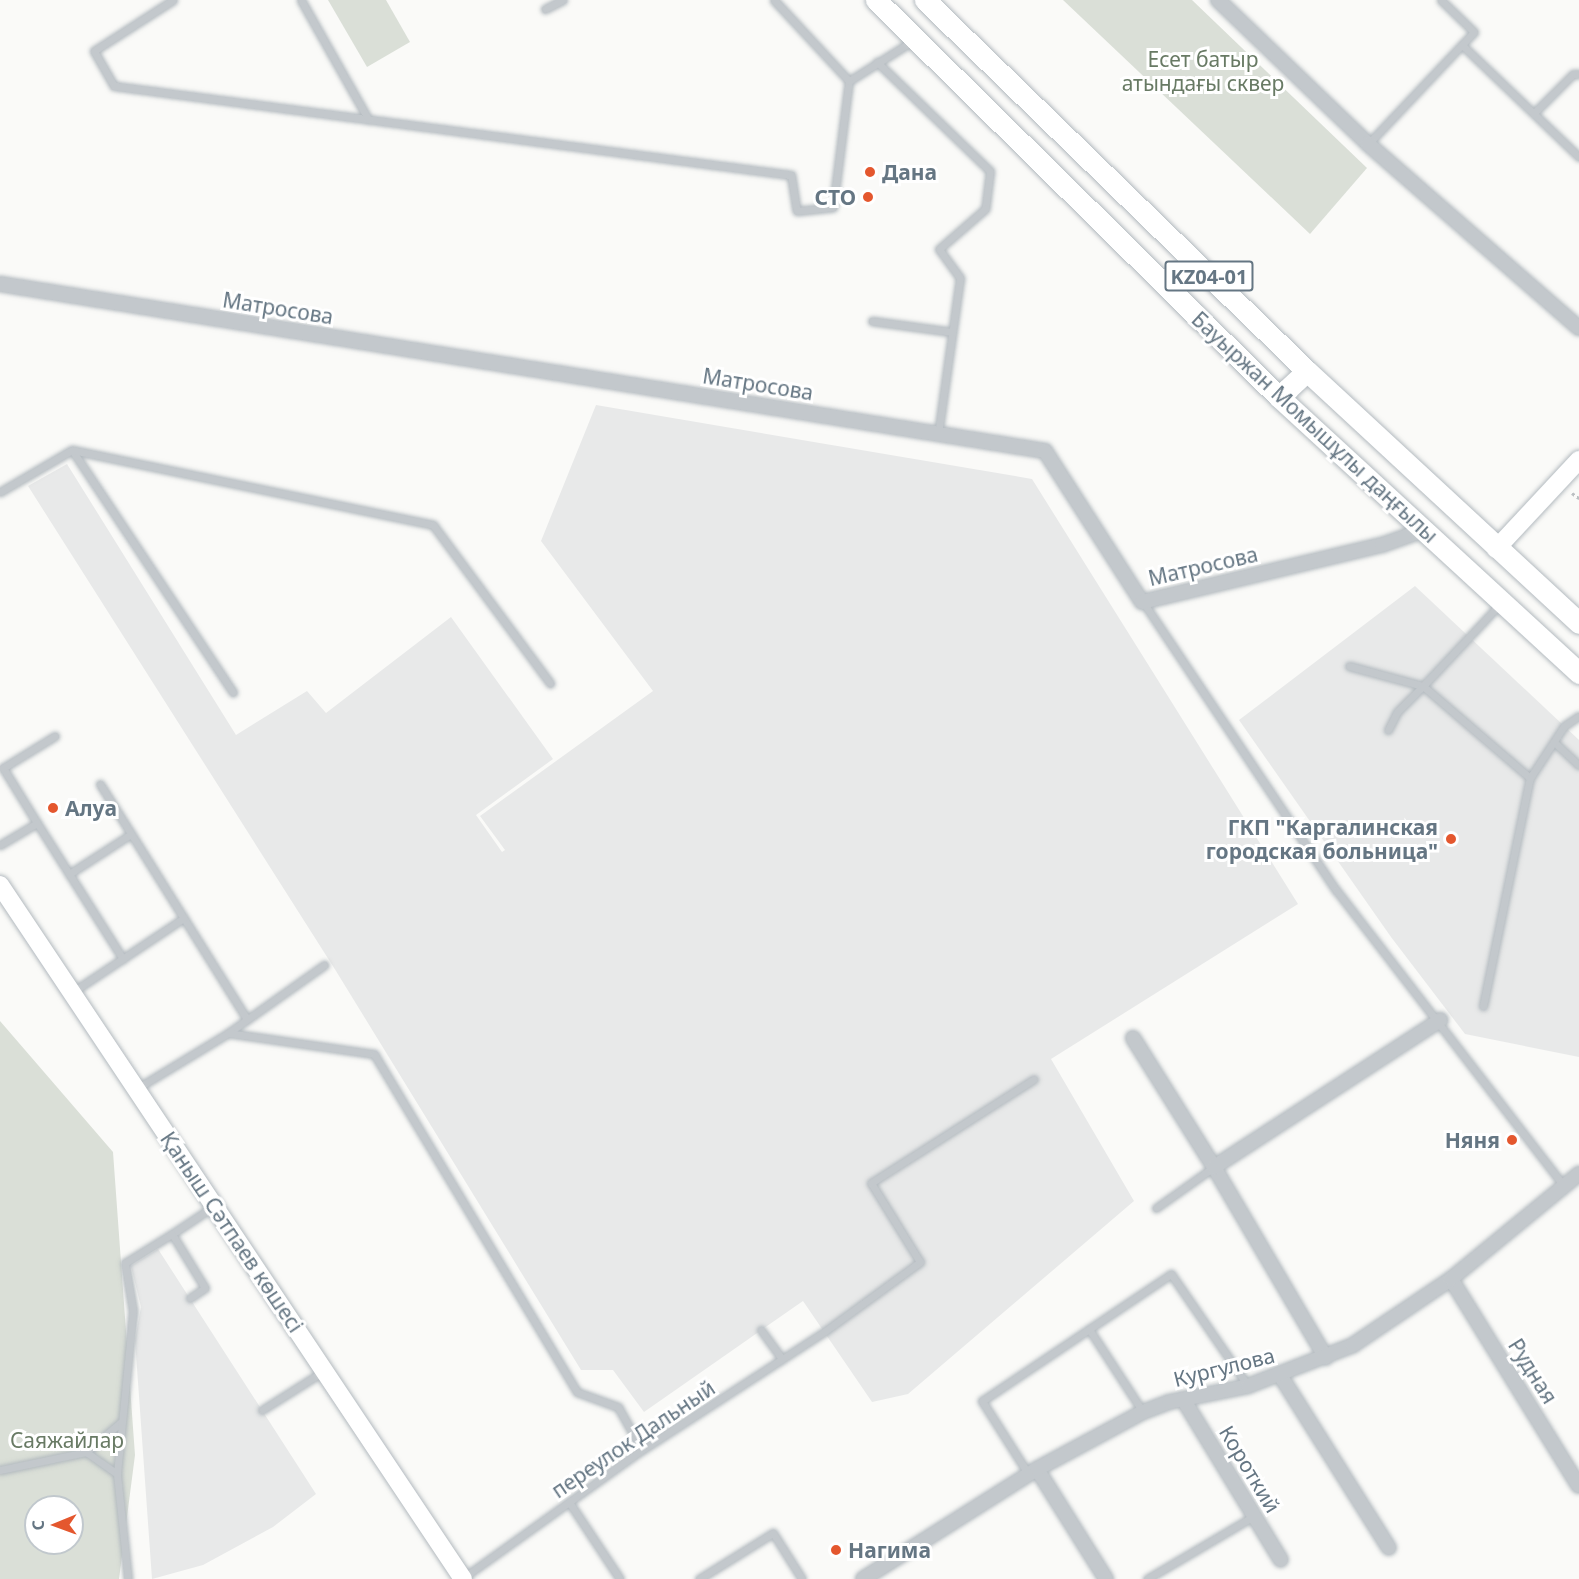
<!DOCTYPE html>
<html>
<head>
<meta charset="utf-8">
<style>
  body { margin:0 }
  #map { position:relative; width:1579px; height:1579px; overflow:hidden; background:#fafaf8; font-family:"Noto Sans",sans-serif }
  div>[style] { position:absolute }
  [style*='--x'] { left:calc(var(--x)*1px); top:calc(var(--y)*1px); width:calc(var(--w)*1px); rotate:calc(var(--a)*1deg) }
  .built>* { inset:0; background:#e8e9e9 }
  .green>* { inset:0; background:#dadfd7 }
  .path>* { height:3px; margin-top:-1.5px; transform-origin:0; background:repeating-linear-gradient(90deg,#bbbfc2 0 3px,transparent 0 6px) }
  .roads { filter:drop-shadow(0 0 2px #b3babf) drop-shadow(0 0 2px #b3babf) }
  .lane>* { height:7px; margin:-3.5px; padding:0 3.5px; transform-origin:3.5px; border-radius:3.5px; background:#c3c8cc }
  .street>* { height:14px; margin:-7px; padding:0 7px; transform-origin:7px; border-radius:7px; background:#c3c8cc }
  .secondary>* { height:18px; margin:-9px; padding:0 9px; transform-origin:9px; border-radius:9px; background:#fff }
  .primary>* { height:21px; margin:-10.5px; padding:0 10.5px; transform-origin:10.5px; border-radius:10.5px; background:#fff }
  .dots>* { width:16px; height:16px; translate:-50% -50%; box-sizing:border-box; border:3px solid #fff; border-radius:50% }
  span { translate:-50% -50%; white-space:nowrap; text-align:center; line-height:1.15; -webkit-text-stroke:6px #fff; paint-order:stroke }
  .shield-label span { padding:2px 4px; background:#fff; border:2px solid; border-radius:4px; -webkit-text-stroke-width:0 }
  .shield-label { font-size:20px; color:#657683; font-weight:700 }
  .park-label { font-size:21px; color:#687a64 }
  .poi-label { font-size:21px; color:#657683; font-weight:700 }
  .left { translate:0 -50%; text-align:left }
  .right { translate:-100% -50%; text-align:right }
  .street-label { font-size:21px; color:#657683 }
  .north { position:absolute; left:24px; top:1495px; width:60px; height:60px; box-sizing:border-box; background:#fff; border:2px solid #c1c8cd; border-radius:50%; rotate:269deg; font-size:16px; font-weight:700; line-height:24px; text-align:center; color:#657683 }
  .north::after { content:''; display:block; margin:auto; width:21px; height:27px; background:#e4572e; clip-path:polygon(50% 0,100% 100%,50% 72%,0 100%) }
</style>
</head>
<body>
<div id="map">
  <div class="built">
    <i style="clip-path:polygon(596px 405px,1032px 479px,1298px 904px,1051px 1059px,1134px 1201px,908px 1394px,872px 1402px,803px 1301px,644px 1412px,613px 1370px,581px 1370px,336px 971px,28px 486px,67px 464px,236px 735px,307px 691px,326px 713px,451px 617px,553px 759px,476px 815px,502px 852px,505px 850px,480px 816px,653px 691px,541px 541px)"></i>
    <i style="clip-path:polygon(1415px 586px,1579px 740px,1579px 1057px,1465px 1034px,1391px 937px,1239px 720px)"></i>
    <i style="clip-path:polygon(158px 1249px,316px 1494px,273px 1527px,203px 1565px,152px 1579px,135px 1340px,141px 1307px,131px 1266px)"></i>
  </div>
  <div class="green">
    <i style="clip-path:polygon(328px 0,386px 0,410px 42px,367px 67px)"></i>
    <i style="clip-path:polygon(1063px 0,1192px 0,1367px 168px,1310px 234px)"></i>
    <i style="clip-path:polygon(evenodd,0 1021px,113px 1152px,135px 1455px,119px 1579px,0 1579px,0 1021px,36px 1507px,72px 1507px,72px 1543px,36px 1543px,36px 1507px)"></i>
  </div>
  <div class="path">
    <i style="--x:1572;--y:493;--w:9;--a:36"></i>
  </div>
  <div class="roads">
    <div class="lane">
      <i style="--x:173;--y:0;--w:94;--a:147.2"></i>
      <i style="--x:94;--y:51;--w:40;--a:60.3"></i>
      <i style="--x:114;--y:86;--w:683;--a:7.49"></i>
      <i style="--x:791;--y:175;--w:36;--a:81"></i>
      <i style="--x:797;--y:211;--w:36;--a:-6"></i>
      <i style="--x:833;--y:207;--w:127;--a:-82.8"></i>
      <i style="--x:849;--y:81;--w:77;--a:-32.2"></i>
      <i style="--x:301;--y:0;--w:137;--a:60.6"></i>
      <i style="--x:774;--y:0;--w:110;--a:47.2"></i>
      <i style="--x:545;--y:9;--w:20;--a:-27"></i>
      <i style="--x:1462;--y:45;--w:162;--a:43.7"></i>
      <i style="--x:877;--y:62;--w:157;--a:44"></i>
      <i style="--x:990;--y:171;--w:38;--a:97"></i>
      <i style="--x:985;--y:209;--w:61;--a:139"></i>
      <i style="--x:939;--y:249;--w:36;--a:54"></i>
      <i style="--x:960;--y:278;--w:158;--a:98"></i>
      <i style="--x:1534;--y:113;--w:55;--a:-45"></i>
      <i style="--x:1573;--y:74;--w:6;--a:0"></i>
      <i style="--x:1368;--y:144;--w:154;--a:-46.6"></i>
      <i style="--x:1474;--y:32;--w:46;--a:-135.9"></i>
      <i style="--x:872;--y:321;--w:81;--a:7.8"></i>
      <i style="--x:72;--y:450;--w:291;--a:56.4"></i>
      <i style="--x:0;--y:492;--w:83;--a:-30.3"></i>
      <i style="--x:72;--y:450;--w:369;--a:11.7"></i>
      <i style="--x:433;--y:525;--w:197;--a:53.5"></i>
      <i style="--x:1143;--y:602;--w:347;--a:56.2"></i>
      <i style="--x:1336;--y:890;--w:374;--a:52.4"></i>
      <i style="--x:1349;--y:666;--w:77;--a:15.1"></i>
      <i style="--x:1423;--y:686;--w:112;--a:-46.8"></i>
      <i style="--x:1388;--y:730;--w:20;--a:-63"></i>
      <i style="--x:1397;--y:712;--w:37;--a:-45"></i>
      <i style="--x:1423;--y:686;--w:141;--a:40.7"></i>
      <i style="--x:1554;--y:742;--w:34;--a:43"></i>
      <i style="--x:100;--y:784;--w:277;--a:58"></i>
      <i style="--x:37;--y:823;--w:65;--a:-121.7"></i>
      <i style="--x:3;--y:768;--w:61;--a:-31.6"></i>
      <i style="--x:0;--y:845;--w:43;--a:-30.7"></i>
      <i style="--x:37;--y:823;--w:161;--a:57.7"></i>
      <i style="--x:69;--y:874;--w:74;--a:-32.8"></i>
      <i style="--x:74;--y:991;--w:132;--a:-33.6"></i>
      <i style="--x:1483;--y:1006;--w:233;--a:-78.4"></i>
      <i style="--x:1530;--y:778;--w:62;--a:-56.8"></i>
      <i style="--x:1564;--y:726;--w:18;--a:-34"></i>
      <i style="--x:228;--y:1033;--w:118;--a:-35.3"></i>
      <i style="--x:136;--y:1089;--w:108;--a:-31.3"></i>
      <i style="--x:228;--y:1033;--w:148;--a:8.2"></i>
      <i style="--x:374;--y:1054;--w:394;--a:59"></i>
      <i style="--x:577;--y:1392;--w:44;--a:20.1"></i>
      <i style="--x:618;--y:1407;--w:49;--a:60.8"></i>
      <i style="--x:1156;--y:1208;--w:71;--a:-35.3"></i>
      <i style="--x:190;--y:1298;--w:18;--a:-34"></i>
      <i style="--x:205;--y:1288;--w:63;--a:-121.4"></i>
      <i style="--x:172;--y:1234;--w:50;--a:-33.7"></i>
      <i style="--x:1089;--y:1329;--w:99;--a:57"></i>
      <i style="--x:761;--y:1330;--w:36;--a:54"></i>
      <i style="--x:262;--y:1410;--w:71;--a:-32.3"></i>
      <i style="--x:86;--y:1452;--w:45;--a:-40.5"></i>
      <i style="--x:0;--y:1470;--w:88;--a:-11.8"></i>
      <i style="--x:86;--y:1452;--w:38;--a:35"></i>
      <i style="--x:1029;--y:1475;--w:88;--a:-122.4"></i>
      <i style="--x:982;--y:1401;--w:228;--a:-33.9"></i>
      <i style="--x:1171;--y:1274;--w:136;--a:55.5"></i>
      <i style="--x:569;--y:1502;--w:92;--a:56.5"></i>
      <i style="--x:463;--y:1578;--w:220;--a:-35.6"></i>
      <i style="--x:642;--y:1450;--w:217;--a:-33"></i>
      <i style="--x:824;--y:1332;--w:119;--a:-36.1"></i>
      <i style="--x:920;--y:1262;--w:93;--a:-121.8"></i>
      <i style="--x:871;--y:1183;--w:193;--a:-32.5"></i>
      <i style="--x:128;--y:1579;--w:106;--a:-96"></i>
      <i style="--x:117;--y:1474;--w:164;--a:-84.4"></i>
      <i style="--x:133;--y:1311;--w:49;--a:-99.5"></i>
      <i style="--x:125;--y:1263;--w:55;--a:-31.7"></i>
      <i style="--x:699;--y:1579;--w:87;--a:-31.9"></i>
      <i style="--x:773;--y:1533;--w:54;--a:57.8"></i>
      <i style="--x:1147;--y:1579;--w:124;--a:-30.5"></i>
    </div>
    <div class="street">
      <i style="--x:1218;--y:0;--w:208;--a:43.8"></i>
      <i style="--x:1368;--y:144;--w:280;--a:41.1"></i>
      <i style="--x:0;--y:284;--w:1058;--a:9.08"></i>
      <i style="--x:1045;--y:451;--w:179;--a:57.3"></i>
      <i style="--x:1142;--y:602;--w:247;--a:-13.4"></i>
      <i style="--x:1382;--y:545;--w:45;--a:-19.7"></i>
      <i style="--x:1133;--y:1038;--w:152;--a:57.9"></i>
      <i style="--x:1214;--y:1167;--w:221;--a:59.6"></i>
      <i style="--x:1214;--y:1167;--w:270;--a:-33"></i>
      <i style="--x:1451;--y:1279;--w:243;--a:58.3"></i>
      <i style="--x:1280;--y:1375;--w:204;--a:57.8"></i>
      <i style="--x:1183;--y:1399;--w:188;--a:58.7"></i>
      <i style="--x:1037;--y:1469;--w:130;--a:57.9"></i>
      <i style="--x:863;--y:1579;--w:206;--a:-32.3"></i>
      <i style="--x:1037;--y:1469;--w:120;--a:-28.3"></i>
      <i style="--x:1143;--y:1412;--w:28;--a:-21"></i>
      <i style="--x:1169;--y:1402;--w:81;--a:-11.4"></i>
      <i style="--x:1248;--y:1386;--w:113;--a:-21.3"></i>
      <i style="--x:1353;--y:1345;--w:118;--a:-34"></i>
      <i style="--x:1451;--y:1279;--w:166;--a:-39.4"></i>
    </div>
    <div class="secondary">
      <i style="--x:1496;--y:549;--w:122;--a:-47"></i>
      <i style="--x:0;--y:885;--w:834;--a:56.29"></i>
    </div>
    <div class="primary">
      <i style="--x:876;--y:0;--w:566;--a:44.57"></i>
      <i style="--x:1279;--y:397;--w:408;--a:42.6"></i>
      <i style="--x:925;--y:0;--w:533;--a:44.16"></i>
      <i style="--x:1307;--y:371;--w:371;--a:42.8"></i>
      <i style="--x:1279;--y:397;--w:38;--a:-43"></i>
    </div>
  </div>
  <div class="dots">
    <i style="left:870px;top:172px;background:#e4572e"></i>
    <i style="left:868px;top:197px;background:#e4572e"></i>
    <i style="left:53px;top:808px;background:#e4572e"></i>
    <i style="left:1451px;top:839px;background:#e4572e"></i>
    <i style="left:1512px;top:1140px;background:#e4572e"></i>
    <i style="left:836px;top:1550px;background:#e4572e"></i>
  </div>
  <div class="shield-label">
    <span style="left:1209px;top:276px">KZ04-01</span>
  </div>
  <div class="park-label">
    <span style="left:1203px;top:71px">Есет батыр<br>атындағы сквер</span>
    <span style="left:67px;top:1440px">Саяжайлар</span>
  </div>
  <div class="poi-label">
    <span class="left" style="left:882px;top:172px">Дана</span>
    <span class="right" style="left:856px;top:197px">СТО</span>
    <span class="left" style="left:65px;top:808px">Алуа</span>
    <span class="right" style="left:1438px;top:839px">ГКП "Каргалинская<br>городская больница"</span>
    <span class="right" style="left:1500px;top:1140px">Няня</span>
    <span class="left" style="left:848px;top:1550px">Нагима</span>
  </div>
  <div class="street-label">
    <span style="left:278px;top:308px;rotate:9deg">Матросова</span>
    <span style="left:758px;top:384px;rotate:9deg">Матросова</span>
    <span style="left:1315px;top:427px;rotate:43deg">Бауыржан Момышұлы даңғылы</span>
    <span style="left:1203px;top:566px;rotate:-13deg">Матросова</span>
    <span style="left:232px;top:1232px;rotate:56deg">Қаныш Сәтпаев көшесі</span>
    <span style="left:1224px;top:1367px;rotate:-14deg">Кургулова</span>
    <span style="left:1533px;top:1371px;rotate:58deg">Рудная</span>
    <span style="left:633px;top:1439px;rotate:-34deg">переулок Дальный</span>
    <span style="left:1250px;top:1469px;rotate:59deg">Короткий</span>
  </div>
  <div class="north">С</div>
</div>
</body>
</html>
